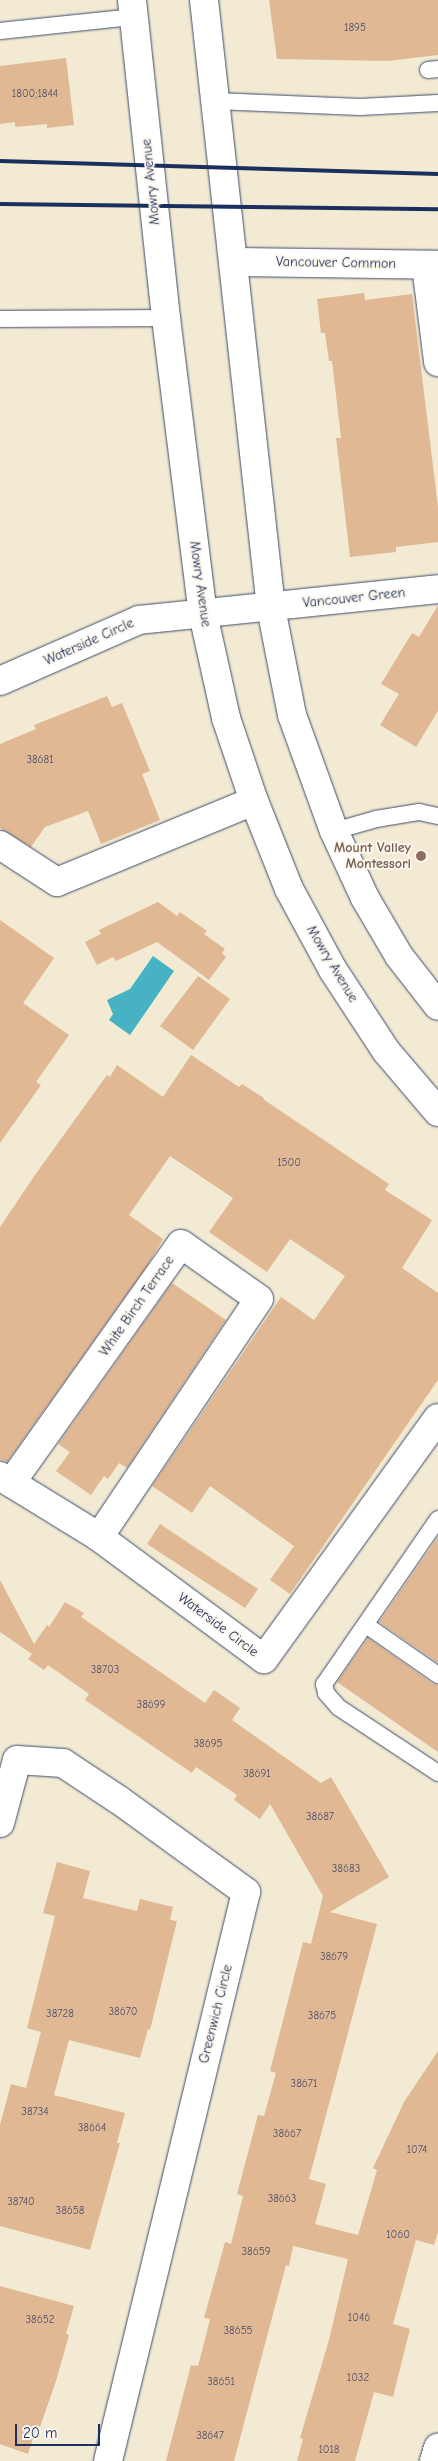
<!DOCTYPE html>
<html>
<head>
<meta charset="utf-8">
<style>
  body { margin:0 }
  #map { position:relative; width:438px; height:2461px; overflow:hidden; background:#f2ead2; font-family:"Comic Neue",sans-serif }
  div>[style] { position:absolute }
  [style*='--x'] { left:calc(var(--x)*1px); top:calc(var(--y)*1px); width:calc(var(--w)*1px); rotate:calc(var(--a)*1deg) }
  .water>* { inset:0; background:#46b2c4 }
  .building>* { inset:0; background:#e0b894 }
  .roads { filter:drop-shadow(0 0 1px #3b4b6f) drop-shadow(0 0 1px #3b4b6f) }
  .lane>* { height:16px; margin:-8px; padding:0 8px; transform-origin:8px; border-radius:8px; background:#fff }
  .street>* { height:28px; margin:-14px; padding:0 14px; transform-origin:14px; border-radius:14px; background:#fff }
  .primary>* { height:28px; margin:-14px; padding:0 14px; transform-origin:14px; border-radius:14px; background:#fff }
  .rail>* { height:4px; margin:-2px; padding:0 2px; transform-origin:2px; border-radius:2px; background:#1b2f5e }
  .dots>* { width:14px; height:14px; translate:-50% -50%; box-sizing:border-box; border:2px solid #fbf7ec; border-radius:50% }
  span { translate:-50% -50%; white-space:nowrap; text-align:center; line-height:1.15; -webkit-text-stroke:4px #fbf7ec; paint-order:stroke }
  .number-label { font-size:11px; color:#4c516c }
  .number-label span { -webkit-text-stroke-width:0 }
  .street-label { font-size:14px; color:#1b2f5e }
  .education-label { font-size:14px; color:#785e54; font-weight:700 }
  .right { translate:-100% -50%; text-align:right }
  .scale { position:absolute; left:15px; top:2424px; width:85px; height:22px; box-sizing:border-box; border:2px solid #1b2f5e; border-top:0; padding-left:6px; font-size:15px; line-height:18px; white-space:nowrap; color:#1b2f5e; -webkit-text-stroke:4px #fbf7ec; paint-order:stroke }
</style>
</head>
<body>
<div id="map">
  <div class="water">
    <i style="clip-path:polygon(153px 956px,174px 971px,130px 1035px,109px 1020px,113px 1014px,107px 1000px,130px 989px)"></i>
  </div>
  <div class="building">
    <i style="clip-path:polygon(269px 0,438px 0,438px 55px,388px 61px,277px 59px)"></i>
    <i style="clip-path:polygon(66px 58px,74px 125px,47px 128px,47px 124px,15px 127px,15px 122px,0 124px,0 66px)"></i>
    <i style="clip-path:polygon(364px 293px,365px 300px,412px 294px,438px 507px,438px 542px,396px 547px,396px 552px,350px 557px,336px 438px,341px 438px,332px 361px,329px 361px,325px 333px,321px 333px,317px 299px)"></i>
    <i style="clip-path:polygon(438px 605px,438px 711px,416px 747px,380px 725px,399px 694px,381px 684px,412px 633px,419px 637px)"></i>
    <i style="clip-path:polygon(107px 696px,112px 707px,122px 703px,150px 771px,142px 774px,160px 820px,101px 844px,88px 811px,45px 827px,31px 847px,0 828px,0 744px,36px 729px,34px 725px)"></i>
    <i style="clip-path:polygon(158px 902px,177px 916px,180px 912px,207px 931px,204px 934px,225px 949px,222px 953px,226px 957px,209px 980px,157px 942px,116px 961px,113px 957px,97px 965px,85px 942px,101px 934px,99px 930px)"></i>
    <i style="clip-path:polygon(0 920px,54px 958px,23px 1003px,69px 1035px,36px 1082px,41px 1085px,0 1143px)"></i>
    <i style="clip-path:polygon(198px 976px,230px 999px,193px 1050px,160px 1026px)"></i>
    <i style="clip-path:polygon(191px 1055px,239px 1087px,242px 1084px,264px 1098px,263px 1099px,389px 1184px,385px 1190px,432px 1220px,402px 1268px,438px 1293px,438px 1380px,290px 1594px,270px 1580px,294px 1546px,210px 1486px,192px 1513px,152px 1486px,281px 1297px,314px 1320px,345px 1276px,290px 1239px,267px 1272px,209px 1232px,233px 1198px,170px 1156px,129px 1215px,163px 1239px,147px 1266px,7px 1462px,0 1460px,0 1227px,35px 1175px,107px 1075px,110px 1077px,117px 1065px,163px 1097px)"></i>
    <i style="clip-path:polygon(172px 1283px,226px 1320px,127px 1468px,119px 1463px,108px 1479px,104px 1476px,91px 1495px,56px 1471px,70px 1452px,58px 1444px)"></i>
    <i style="clip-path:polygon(160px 1524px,258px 1589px,245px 1608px,147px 1544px)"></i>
    <i style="clip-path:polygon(438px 1537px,438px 1663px,379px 1622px)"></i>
    <i style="clip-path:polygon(0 1580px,34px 1644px,47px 1625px,49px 1627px,65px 1602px,84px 1613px,81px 1617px,205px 1703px,214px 1690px,240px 1708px,232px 1720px,321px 1783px,331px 1777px,389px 1877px,330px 1912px,377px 1924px,309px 2179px,326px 2184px,315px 2224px,358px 2235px,377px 2170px,373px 2168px,404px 2102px,438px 2051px,438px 2232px,434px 2245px,416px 2240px,393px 2324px,410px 2329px,393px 2397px,374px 2392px,355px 2461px,297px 2461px,303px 2439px,300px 2438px,329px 2340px,348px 2259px,293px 2246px,289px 2266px,286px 2265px,234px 2461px,166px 2461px,191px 2365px,198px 2366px,204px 2343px,210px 2319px,204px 2318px,225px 2242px,231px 2244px,243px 2196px,237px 2194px,258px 2115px,264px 2116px,276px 2073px,270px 2071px,303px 1942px,311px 1944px,323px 1896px,270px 1804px,260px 1819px,234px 1800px,237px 1795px,196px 1767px,192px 1773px,85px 1700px,89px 1694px,48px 1665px,44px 1670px,28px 1659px,32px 1654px,0 1632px)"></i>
    <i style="clip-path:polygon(368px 1638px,432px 1683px,438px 1685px,438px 1752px,337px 1682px)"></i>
    <i style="clip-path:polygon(57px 1862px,90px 1871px,83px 1898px,137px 1911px,140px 1899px,173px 1907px,170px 1920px,177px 1921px,150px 2030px,148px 2029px,140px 2058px,69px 2040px,54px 2095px,125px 2113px,117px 2143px,120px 2143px,90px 2250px,0 2226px,0 2125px,11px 2084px,26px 2088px,41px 2032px,27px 2028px,55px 1916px,43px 1913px)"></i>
    <i style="clip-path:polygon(0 2286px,74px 2306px,66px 2334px,69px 2335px,56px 2381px,40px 2427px,37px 2426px,28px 2454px,0 2444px)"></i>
  </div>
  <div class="roads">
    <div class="lane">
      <i style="--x:0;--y:31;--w:134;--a:-6"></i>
      <i style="--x:428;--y:70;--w:10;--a:-6"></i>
      <i style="--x:215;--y:101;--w:145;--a:2.4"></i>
      <i style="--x:360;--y:107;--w:78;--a:-2.9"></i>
      <i style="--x:0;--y:319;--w:166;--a:-0.3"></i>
      <i style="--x:334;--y:831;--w:44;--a:-15.9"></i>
      <i style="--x:376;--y:819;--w:44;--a:-9.2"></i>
      <i style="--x:419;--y:812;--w:19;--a:12"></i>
      <i style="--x:438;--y:1519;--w:201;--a:124.6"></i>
      <i style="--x:324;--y:1684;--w:9;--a:77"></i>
      <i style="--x:326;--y:1693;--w:18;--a:49"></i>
      <i style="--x:338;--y:1707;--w:120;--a:33.4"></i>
      <i style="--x:366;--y:1625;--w:88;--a:34.8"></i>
    </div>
    <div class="street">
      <i style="--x:234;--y:262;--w:204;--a:0.8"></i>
      <i style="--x:426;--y:265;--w:98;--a:82.9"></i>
      <i style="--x:0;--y:681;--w:152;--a:-23.7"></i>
      <i style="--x:139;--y:620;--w:301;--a:-5.9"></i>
      <i style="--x:0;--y:845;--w:68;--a:33"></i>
      <i style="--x:57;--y:882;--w:213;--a:-22.4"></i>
      <i style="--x:0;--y:1476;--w:116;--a:31.6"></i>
      <i style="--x:99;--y:1537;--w:205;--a:36.5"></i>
      <i style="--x:264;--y:1659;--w:297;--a:-54.2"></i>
      <i style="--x:11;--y:1483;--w:293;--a:-54.6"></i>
      <i style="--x:181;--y:1244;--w:95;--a:35.2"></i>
      <i style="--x:259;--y:1299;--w:287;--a:123.9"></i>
      <i style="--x:0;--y:1823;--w:65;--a:-74.9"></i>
      <i style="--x:17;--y:1760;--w:46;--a:3.7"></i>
      <i style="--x:63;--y:1763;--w:67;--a:33.5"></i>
      <i style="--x:119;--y:1800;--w:157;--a:35.9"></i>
      <i style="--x:246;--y:1892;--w:585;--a:103.63"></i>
      <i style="--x:434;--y:2461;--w:14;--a:-73"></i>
    </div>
    <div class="primary">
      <i style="--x:132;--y:0;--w:320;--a:83.9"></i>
      <i style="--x:166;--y:318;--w:298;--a:82.9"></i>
      <i style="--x:203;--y:614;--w:107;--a:77.5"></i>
      <i style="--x:226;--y:718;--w:88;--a:71.4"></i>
      <i style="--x:254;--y:801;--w:95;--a:68.3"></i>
      <i style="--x:289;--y:889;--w:92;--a:61.5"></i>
      <i style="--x:333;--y:970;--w:97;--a:56.8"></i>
      <i style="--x:386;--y:1051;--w:80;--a:49.6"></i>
      <i style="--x:204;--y:0;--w:612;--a:83.71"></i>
      <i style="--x:271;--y:608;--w:109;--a:78.9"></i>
      <i style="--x:292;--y:715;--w:123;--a:70.1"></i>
      <i style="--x:334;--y:831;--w:74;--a:65.2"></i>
      <i style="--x:365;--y:898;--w:67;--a:59.6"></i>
      <i style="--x:399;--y:956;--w:63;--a:52"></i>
    </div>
  </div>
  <div class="rail">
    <i style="--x:0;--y:161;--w:438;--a:1.7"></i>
    <i style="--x:0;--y:204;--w:438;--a:0.7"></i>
  </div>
  <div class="dots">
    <i style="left:421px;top:856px;background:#8d6e63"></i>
  </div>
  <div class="number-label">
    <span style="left:355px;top:28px">1895</span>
    <span style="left:35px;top:94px">1800;1844</span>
    <span style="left:40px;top:760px">38681</span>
    <span style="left:289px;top:1163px">1500</span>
    <span style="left:105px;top:1670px">38703</span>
    <span style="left:151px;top:1705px">38699</span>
    <span style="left:208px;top:1744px">38695</span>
    <span style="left:257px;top:1774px">38691</span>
    <span style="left:320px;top:1817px">38687</span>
    <span style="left:346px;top:1869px">38683</span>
    <span style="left:334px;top:1957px">38679</span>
    <span style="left:123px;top:2012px">38670</span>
    <span style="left:60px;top:2014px">38728</span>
    <span style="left:322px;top:2016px">38675</span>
    <span style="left:304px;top:2084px">38671</span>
    <span style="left:35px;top:2112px">38734</span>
    <span style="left:92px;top:2128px">38664</span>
    <span style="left:287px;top:2134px">38667</span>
    <span style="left:417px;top:2150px">1074</span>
    <span style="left:282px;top:2199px">38663</span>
    <span style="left:21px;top:2202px">38740</span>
    <span style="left:70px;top:2211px">38658</span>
    <span style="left:398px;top:2235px">1060</span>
    <span style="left:256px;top:2252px">38659</span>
    <span style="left:359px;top:2318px">1046</span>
    <span style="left:40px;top:2320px">38652</span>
    <span style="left:238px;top:2331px">38655</span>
    <span style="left:358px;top:2378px">1032</span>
    <span style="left:221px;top:2382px">38651</span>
    <span style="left:210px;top:2436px">38647</span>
    <span style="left:329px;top:2450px">1018</span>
  </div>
  <div class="street-label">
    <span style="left:151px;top:182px;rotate:-96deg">Mowry Avenue</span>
    <span style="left:336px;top:263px;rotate:1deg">Vancouver Common</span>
    <span style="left:200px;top:584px;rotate:82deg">Mowry Avenue</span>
    <span style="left:354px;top:598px;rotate:-6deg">Vancouver Green</span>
    <span style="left:89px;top:642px;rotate:-24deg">Waterside Circle</span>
    <span style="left:332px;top:964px;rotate:59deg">Mowry Avenue</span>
    <span style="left:137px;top:1306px;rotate:-55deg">White Birch Terrace</span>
    <span style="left:218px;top:1625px;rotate:37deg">Waterside Circle</span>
    <span style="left:216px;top:2014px;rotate:-76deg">Greenwich Circle</span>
  </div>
  <div class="education-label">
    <span class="right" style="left:411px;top:856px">Mount Valley<br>Montessori</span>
  </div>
  <div class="scale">20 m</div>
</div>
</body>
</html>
